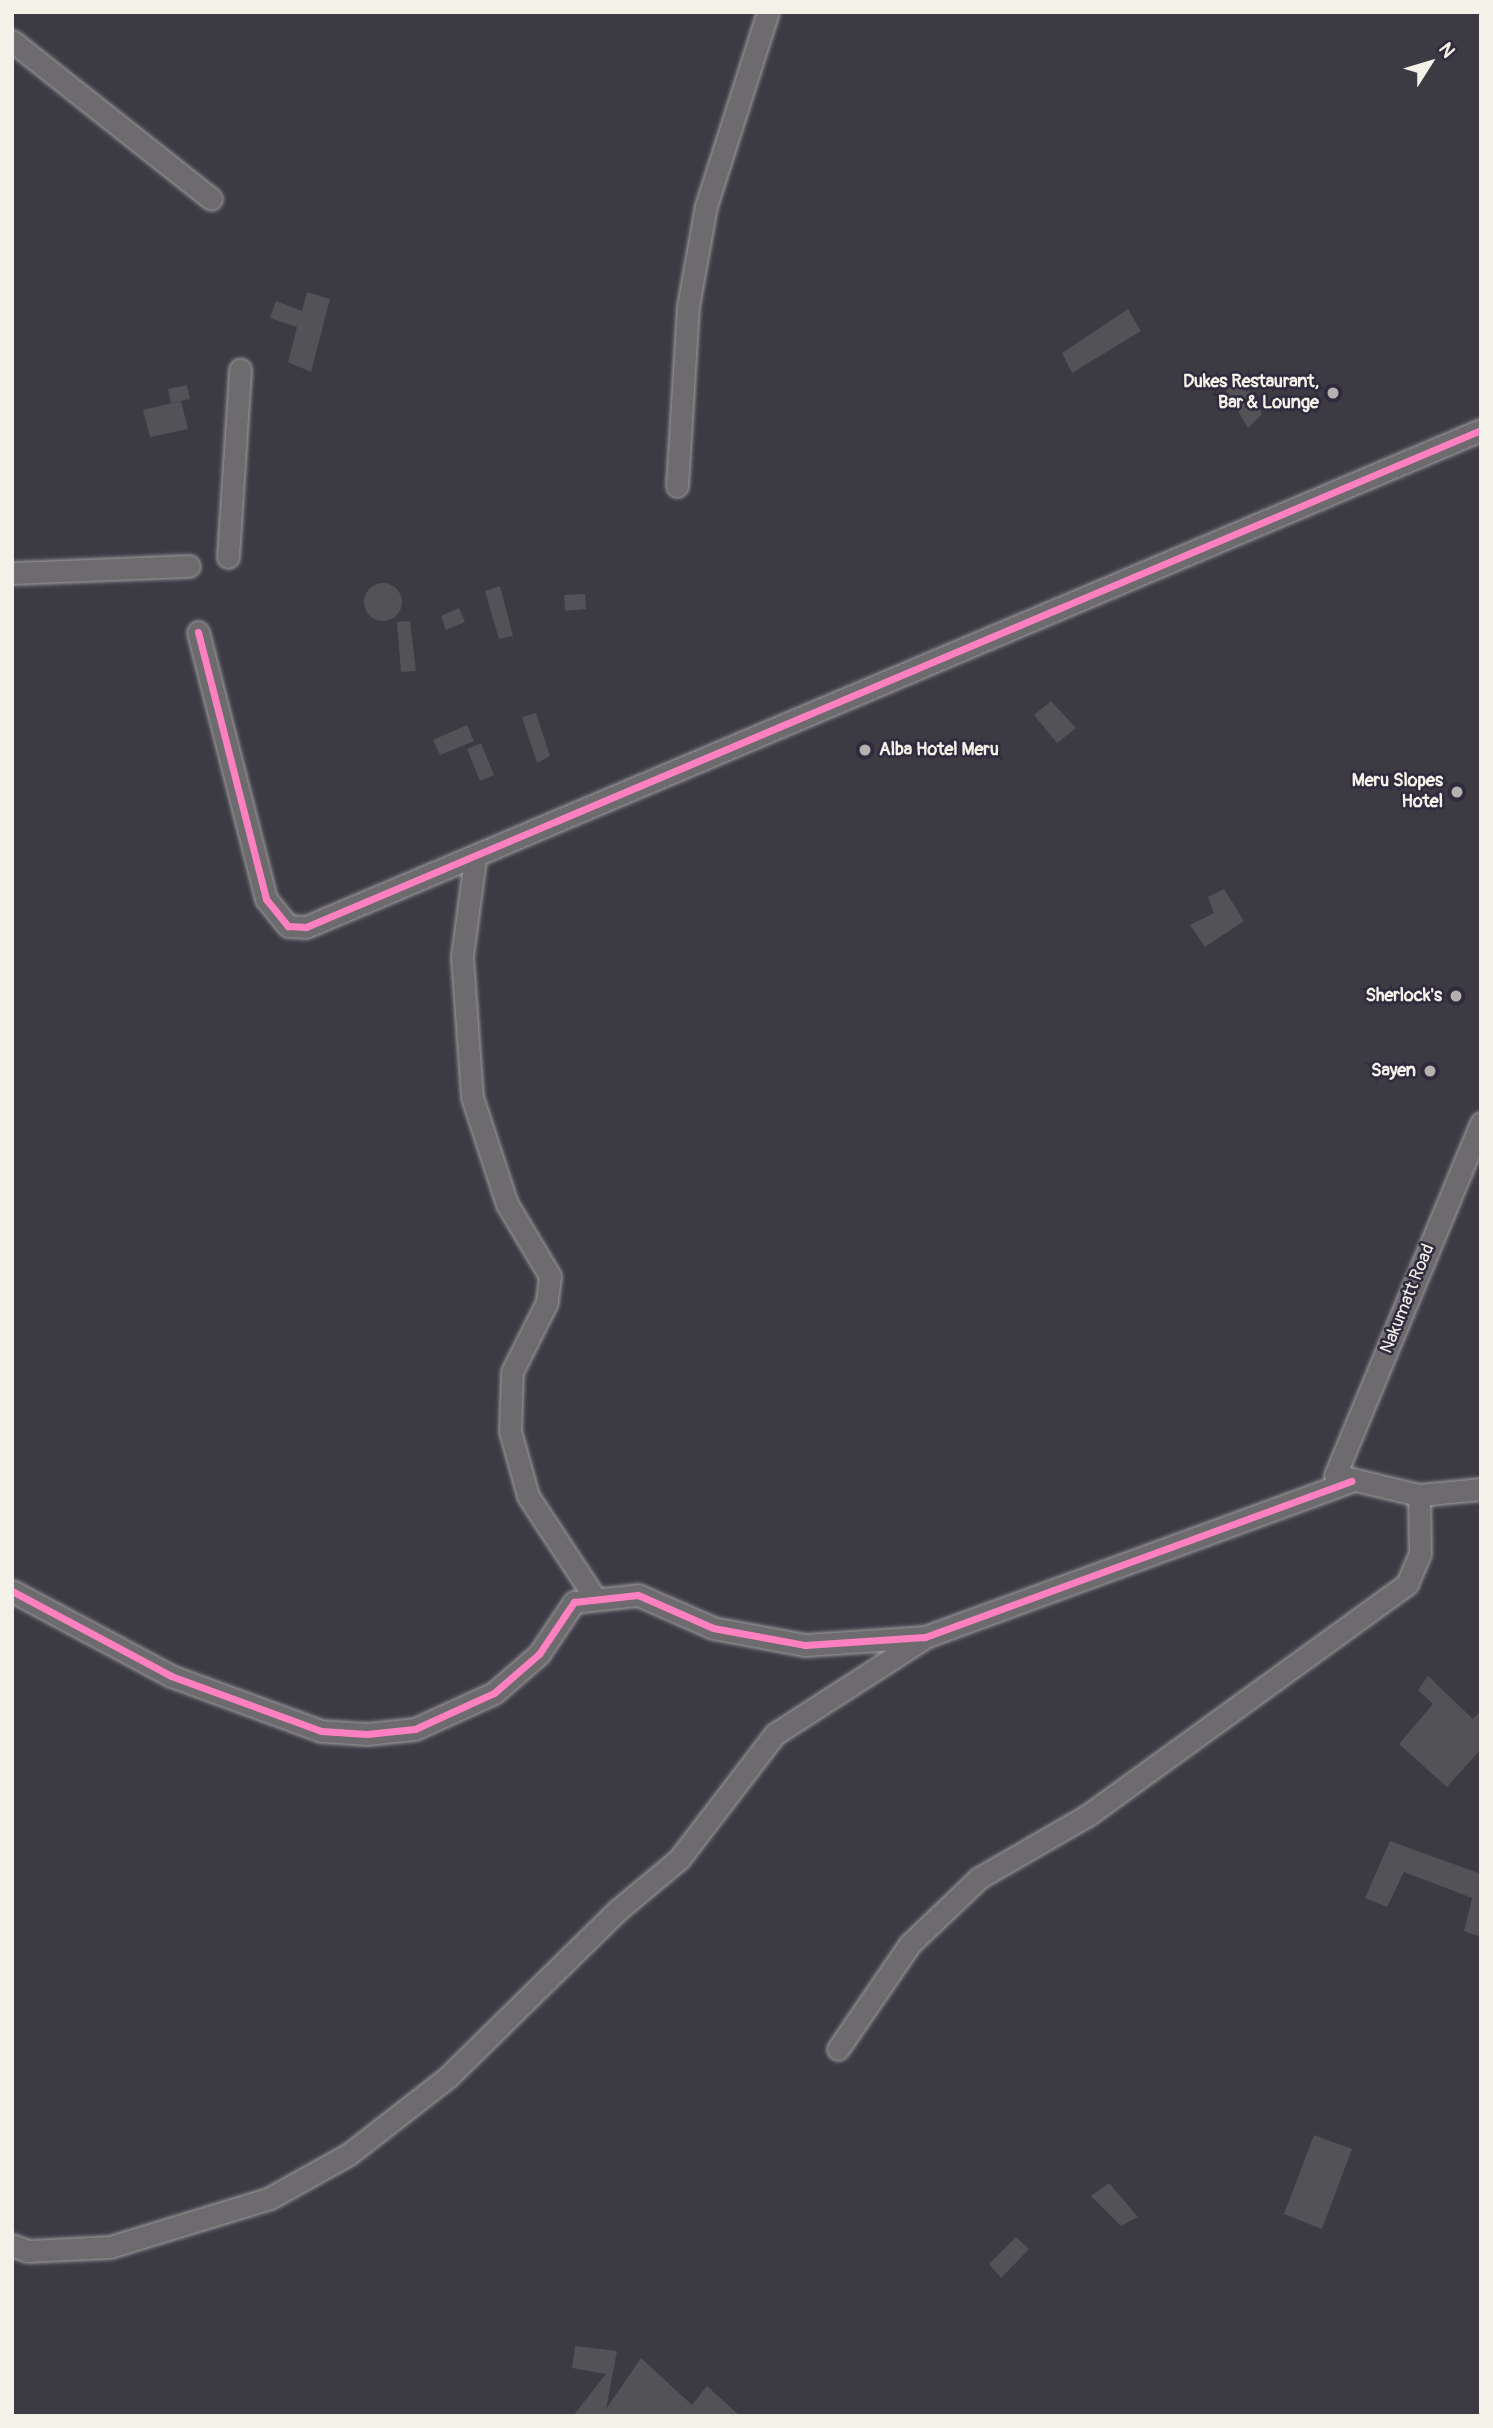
<!DOCTYPE html>
<html>
<head>
<meta charset="utf-8">
<style>
  body { margin:0 }
  #map { position:relative; width:1493px; height:2428px; overflow:hidden; background:#3c3a43; font-family:Pangolin,sans-serif }
  div>[style] { position:absolute }
  [style*='--x'] { left:calc(var(--x)*1px); top:calc(var(--y)*1px); width:calc(var(--w)*1px); rotate:calc(var(--a)*1deg) }
  .building>* { inset:0; background:#535257 }
  .round { border-radius:50% }
  .roads { filter:drop-shadow(0 0 2px #9f9ea0) drop-shadow(0 0 2px #9f9ea0) }
  .street>* { height:21px; margin:-10.5px; padding:0 10.5px; transform-origin:10.5px; border-radius:10.5px; background:#6e6b6e }
  .cycleway>* { height:7px; margin:-3.5px; padding:0 3.5px; transform-origin:3.5px; border-radius:3.5px; background:#ff80c0 }
  .dots>* { width:19px; height:19px; translate:-50% -50%; box-sizing:border-box; border:4px solid #2f2a3d; border-radius:50% }
  span { translate:-50% -50%; white-space:nowrap; text-align:center; line-height:1.15; -webkit-text-stroke:5px #2f2a3d; paint-order:stroke }
  .poi-label { font-size:18px; color:#f4f1e8; font-weight:700 }
  .right { translate:-100% -50%; text-align:right }
  .left { translate:0 -50%; text-align:left }
  .street-label { font-size:18px; color:#f4f1e8 }
  .frame { position:absolute; inset:0; border:14px solid #f4f1e8; pointer-events:none }
  .north { position:absolute; left:1395px; top:28px; width:70px; height:70px; -webkit-text-stroke:5px #2f2a3d; paint-order:stroke; rotate:53deg; font-size:19px; font-weight:700; line-height:28px; text-align:center; color:#f4f1e8 }
  .north::after { content:''; display:block; margin:auto; width:24px; height:32px; background:#f4f1e8; clip-path:polygon(50% 0,100% 100%,50% 72%,0 100%) }
</style>
</head>
<body>
<div id="map">
  <div class="building">
    <i style="clip-path:polygon(307px 292px,330px 299px,311px 372px,288px 362px,297px 327px,270px 318px,276px 301px,302px 311px)"></i>
    <i style="clip-path:polygon(1128px 309px,1141px 331px,1072px 373px,1062px 353px)"></i>
    <i style="clip-path:polygon(1242px 378px,1262px 414px,1248px 428px,1226px 391px)"></i>
    <i style="clip-path:polygon(187px 385px,190px 399px,171px 403px,168px 389px)"></i>
    <i style="clip-path:polygon(181px 401px,188px 429px,150px 437px,143px 410px)"></i>
    <i class="round" style="left:364px;top:583px;width:38px;height:38px"></i>
    <i style="clip-path:polygon(500px 586px,513px 636px,499px 639px,485px 591px)"></i>
    <i style="clip-path:polygon(585px 594px,586px 609px,565px 611px,564px 595px)"></i>
    <i style="clip-path:polygon(459px 608px,465px 622px,446px 630px,441px 616px)"></i>
    <i style="clip-path:polygon(410px 621px,416px 671px,401px 672px,397px 622px)"></i>
    <i style="clip-path:polygon(1051px 701px,1076px 728px,1057px 743px,1034px 715px)"></i>
    <i style="clip-path:polygon(536px 713px,550px 756px,537px 763px,522px 717px)"></i>
    <i style="clip-path:polygon(467px 725px,474px 741px,440px 755px,433px 740px)"></i>
    <i style="clip-path:polygon(481px 743px,494px 775px,480px 781px,467px 749px)"></i>
    <i style="clip-path:polygon(1224px 889px,1244px 921px,1205px 947px,1190px 925px,1214px 913px,1208px 897px)"></i>
    <i style="clip-path:polygon(1428px 1676px,1473px 1719px,1481px 1711px,1481px 1749px,1447px 1787px,1399px 1744px,1433px 1704px,1418px 1690px)"></i>
    <i style="clip-path:polygon(1390px 1841px,1481px 1874px,1481px 1937px,1464px 1931px,1472px 1898px,1404px 1872px,1387px 1907px,1365px 1898px)"></i>
    <i style="clip-path:polygon(1314px 2135px,1352px 2149px,1322px 2229px,1284px 2214px)"></i>
    <i style="clip-path:polygon(1109px 2183px,1138px 2217px,1121px 2226px,1091px 2196px)"></i>
    <i style="clip-path:polygon(1016px 2237px,1029px 2249px,1001px 2278px,989px 2264px)"></i>
    <i style="clip-path:polygon(575px 2346px,617px 2351px,606px 2409px,641px 2358px,692px 2405px,707px 2386px,740px 2416px,573px 2416px,606px 2374px,572px 2368px)"></i>
  </div>
  <div class="roads">
    <div class="street">
      <i style="--x:12;--y:41;--w:254;--a:38.4"></i>
      <i style="--x:677;--y:486;--w:180;--a:-86.5"></i>
      <i style="--x:688;--y:306;--w:102;--a:-79.8"></i>
      <i style="--x:706;--y:206;--w:204;--a:-72.3"></i>
      <i style="--x:228;--y:557;--w:188;--a:-86.3"></i>
      <i style="--x:12;--y:573;--w:177;--a:-2.3"></i>
      <i style="--x:198;--y:632;--w:276;--a:75.7"></i>
      <i style="--x:266;--y:899;--w:35;--a:51"></i>
      <i style="--x:288;--y:926;--w:18;--a:3"></i>
      <i style="--x:306;--y:927;--w:1276;--a:-22.93"></i>
      <i style="--x:475;--y:859;--w:99;--a:97.6"></i>
      <i style="--x:462;--y:957;--w:140;--a:85.9"></i>
      <i style="--x:472;--y:1097;--w:113;--a:71.9"></i>
      <i style="--x:507;--y:1204;--w:84;--a:59.2"></i>
      <i style="--x:550;--y:1276;--w:26;--a:97"></i>
      <i style="--x:547;--y:1302;--w:78;--a:116.6"></i>
      <i style="--x:512;--y:1372;--w:59;--a:91.9"></i>
      <i style="--x:510;--y:1431;--w:67;--a:74.5"></i>
      <i style="--x:528;--y:1496;--w:122;--a:56.7"></i>
      <i style="--x:1481;--y:1123;--w:381;--a:112.5"></i>
      <i style="--x:1335;--y:1475;--w:86;--a:13.4"></i>
      <i style="--x:1419;--y:1495;--w:62;--a:-5.5"></i>
      <i style="--x:12;--y:1591;--w:180;--a:28.1"></i>
      <i style="--x:171;--y:1676;--w:160;--a:20.1"></i>
      <i style="--x:321;--y:1731;--w:46;--a:3.7"></i>
      <i style="--x:367;--y:1734;--w:48;--a:-5.9"></i>
      <i style="--x:415;--y:1729;--w:87;--a:-24.5"></i>
      <i style="--x:494;--y:1693;--w:60;--a:-40.9"></i>
      <i style="--x:539;--y:1654;--w:63;--a:-56.1"></i>
      <i style="--x:574;--y:1602;--w:64;--a:-6.2"></i>
      <i style="--x:638;--y:1595;--w:82;--a:23.7"></i>
      <i style="--x:713;--y:1628;--w:94;--a:10.5"></i>
      <i style="--x:805;--y:1645;--w:120;--a:-3.8"></i>
      <i style="--x:925;--y:1637;--w:454;--a:-20.1"></i>
      <i style="--x:838;--y:2049;--w:127;--a:-55.6"></i>
      <i style="--x:910;--y:1944;--w:95;--a:-43.7"></i>
      <i style="--x:979;--y:1878;--w:126;--a:-30"></i>
      <i style="--x:1088;--y:1815;--w:394;--a:-35.9"></i>
      <i style="--x:1407;--y:1584;--w:33;--a:-67"></i>
      <i style="--x:1420;--y:1554;--w:59;--a:-91"></i>
      <i style="--x:12;--y:2245;--w:17;--a:21"></i>
      <i style="--x:28;--y:2251;--w:82;--a:-2.8"></i>
      <i style="--x:110;--y:2247;--w:167;--a:-17"></i>
      <i style="--x:270;--y:2198;--w:90;--a:-29.1"></i>
      <i style="--x:349;--y:2154;--w:125;--a:-37.9"></i>
      <i style="--x:448;--y:2077;--w:238;--a:-44.5"></i>
      <i style="--x:618;--y:1910;--w:80;--a:-39.9"></i>
      <i style="--x:679;--y:1859;--w:158;--a:-52.5"></i>
      <i style="--x:775;--y:1734;--w:174;--a:-32.8"></i>
    </div>
  </div>
  <div class="cycleway">
    <i style="--x:198;--y:632;--w:276;--a:75.7"></i>
    <i style="--x:266;--y:899;--w:35;--a:51"></i>
    <i style="--x:288;--y:926;--w:18;--a:3"></i>
    <i style="--x:306;--y:927;--w:1276;--a:-22.93"></i>
    <i style="--x:12;--y:1591;--w:180;--a:28.1"></i>
    <i style="--x:171;--y:1676;--w:160;--a:20.1"></i>
    <i style="--x:321;--y:1731;--w:46;--a:3.7"></i>
    <i style="--x:367;--y:1734;--w:48;--a:-5.9"></i>
    <i style="--x:415;--y:1729;--w:87;--a:-24.5"></i>
    <i style="--x:494;--y:1693;--w:60;--a:-40.9"></i>
    <i style="--x:539;--y:1654;--w:63;--a:-56.1"></i>
    <i style="--x:574;--y:1602;--w:64;--a:-6.2"></i>
    <i style="--x:638;--y:1595;--w:82;--a:23.7"></i>
    <i style="--x:713;--y:1628;--w:94;--a:10.5"></i>
    <i style="--x:805;--y:1645;--w:120;--a:-3.8"></i>
    <i style="--x:925;--y:1637;--w:454;--a:-20.1"></i>
  </div>
  <div class="dots">
    <i style="left:1333px;top:393px;background:#b4b1ae"></i>
    <i style="left:865px;top:750px;background:#b4b1ae"></i>
    <i style="left:1457px;top:792px;background:#b4b1ae"></i>
    <i style="left:1456px;top:996px;background:#b4b1ae"></i>
    <i style="left:1430px;top:1071px;background:#b4b1ae"></i>
  </div>
  <div class="poi-label">
    <span class="right" style="left:1319px;top:393px">Dukes Restaurant,<br>Bar &amp; Lounge</span>
    <span class="left" style="left:879px;top:750px">Alba Hotel Meru</span>
    <span class="right" style="left:1443px;top:792px">Meru Slopes<br>Hotel</span>
    <span class="right" style="left:1442px;top:996px">Sherlock's</span>
    <span class="right" style="left:1416px;top:1071px">Sayen</span>
  </div>
  <div class="street-label">
    <span style="left:1408px;top:1299px;rotate:-68deg">Nakumatt Road</span>
  </div>
  <div class="frame"></div>
  <div class="north">N</div>
</div>
</body>
</html>
